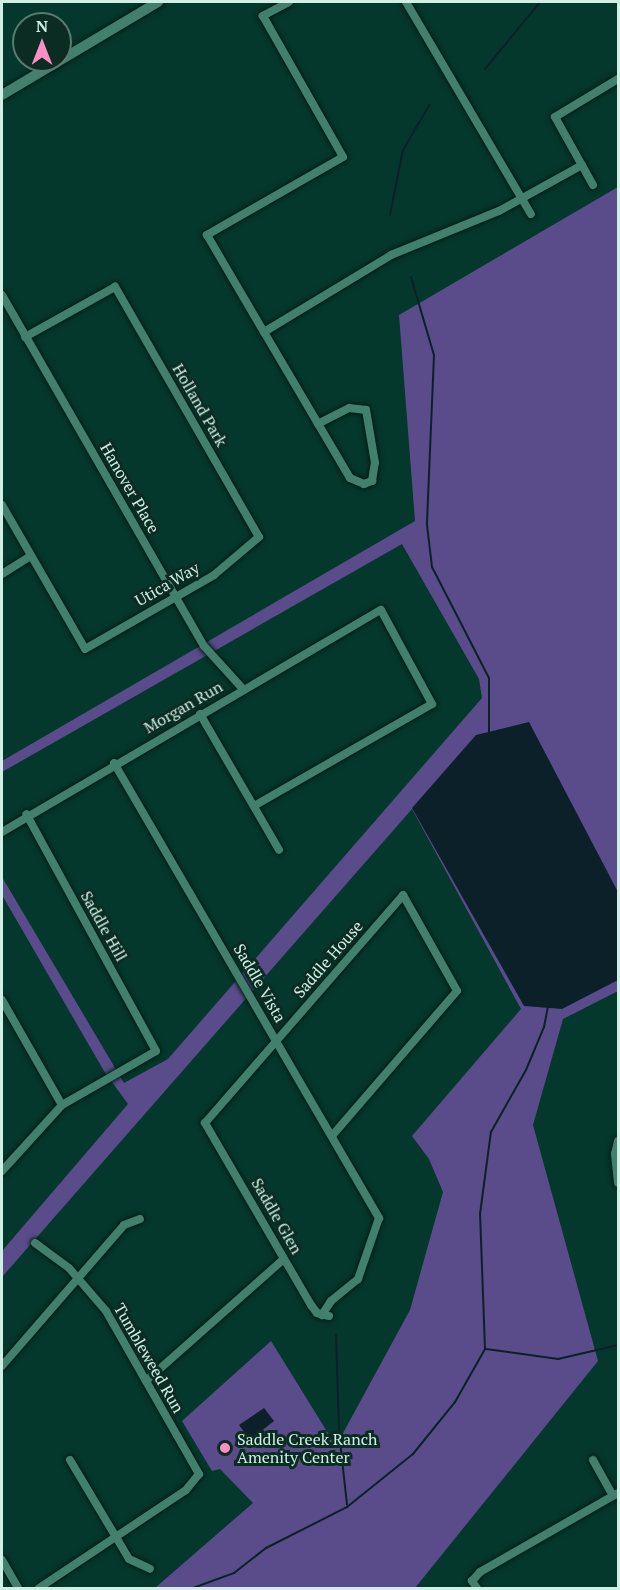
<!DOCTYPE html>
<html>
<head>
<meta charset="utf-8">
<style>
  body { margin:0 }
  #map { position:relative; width:620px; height:1590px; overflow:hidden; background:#05382c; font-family:"PT Serif",serif }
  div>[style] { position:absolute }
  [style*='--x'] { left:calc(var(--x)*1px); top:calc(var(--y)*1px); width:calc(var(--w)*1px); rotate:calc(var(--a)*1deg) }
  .green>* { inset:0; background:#5a4c8b }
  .water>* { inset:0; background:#0c202a }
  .stream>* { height:2px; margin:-1px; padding:0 1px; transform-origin:1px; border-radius:1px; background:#0c202a }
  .roads { filter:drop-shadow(0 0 2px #001e15) drop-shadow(0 0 2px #001e15) }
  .minor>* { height:8px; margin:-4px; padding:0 4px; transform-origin:4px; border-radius:4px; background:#427f6d }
  .tertiary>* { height:10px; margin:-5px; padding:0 5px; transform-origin:5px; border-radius:5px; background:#427f6d }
  .dots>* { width:16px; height:16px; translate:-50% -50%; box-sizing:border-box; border:3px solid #0b2c23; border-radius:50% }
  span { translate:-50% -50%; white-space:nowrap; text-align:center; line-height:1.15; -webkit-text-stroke:6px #0b2c23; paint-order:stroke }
  .street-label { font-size:16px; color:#d0efe4 }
  .poi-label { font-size:16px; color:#d0efe4 }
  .left { translate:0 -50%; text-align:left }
  .frame { position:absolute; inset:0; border:3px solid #d0efe4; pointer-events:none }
  .north { position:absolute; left:12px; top:12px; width:60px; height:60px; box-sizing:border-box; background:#0b2c23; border:2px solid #5a7a70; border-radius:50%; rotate:0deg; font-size:16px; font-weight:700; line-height:24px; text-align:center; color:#d0efe4 }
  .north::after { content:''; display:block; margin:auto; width:21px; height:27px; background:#fc8fc1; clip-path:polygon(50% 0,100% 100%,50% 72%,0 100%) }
</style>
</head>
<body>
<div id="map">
  <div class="green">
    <i style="clip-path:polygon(618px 187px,618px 991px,563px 1019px,533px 1125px,598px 1361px,415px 1588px,155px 1588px,253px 1503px,220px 1469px,212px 1471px,182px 1421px,271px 1341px,336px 1446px,410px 1310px,443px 1192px,429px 1159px,412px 1136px,521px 1009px,412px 809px,2px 1277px,2px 1251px,128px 1104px,104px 1071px,2px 895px,2px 877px,124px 1083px,168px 1059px,482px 698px,479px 679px,402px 544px,2px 772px,2px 761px,415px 521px,399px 315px)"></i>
  </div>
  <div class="water">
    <i style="clip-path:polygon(529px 722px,618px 892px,618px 980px,562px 1009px,524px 1006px,412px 808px,476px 735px)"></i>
    <i style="clip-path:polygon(264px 1408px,274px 1421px,250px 1440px,239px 1425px)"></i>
  </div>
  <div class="stream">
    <i style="--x:485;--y:69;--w:87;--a:-50.6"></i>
    <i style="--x:390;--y:215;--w:66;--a:-78.7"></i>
    <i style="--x:403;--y:150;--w:53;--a:-59.6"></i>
    <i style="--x:411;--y:277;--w:81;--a:73.6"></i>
    <i style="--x:434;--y:355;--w:170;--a:92.4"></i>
    <i style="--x:427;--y:525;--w:42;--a:83.2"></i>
    <i style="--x:432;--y:567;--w:125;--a:62.8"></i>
    <i style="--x:489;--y:678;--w:55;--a:90"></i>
    <i style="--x:336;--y:1335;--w:97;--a:88.2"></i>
    <i style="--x:339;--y:1432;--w:73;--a:83.7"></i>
    <i style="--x:486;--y:1349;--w:73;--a:7.9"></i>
    <i style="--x:558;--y:1359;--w:62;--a:-13.1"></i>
    <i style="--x:193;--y:1588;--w:44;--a:-20.1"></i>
    <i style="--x:234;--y:1573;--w:41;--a:-38"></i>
    <i style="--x:266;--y:1548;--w:91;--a:-26.8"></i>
    <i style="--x:347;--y:1507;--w:85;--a:-38.8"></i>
    <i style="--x:413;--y:1454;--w:67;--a:-51.1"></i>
    <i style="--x:455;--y:1402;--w:61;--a:-60.5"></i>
    <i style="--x:485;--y:1349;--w:135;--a:-92.1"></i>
    <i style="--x:480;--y:1214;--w:83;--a:-82.4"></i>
    <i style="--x:491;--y:1132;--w:71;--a:-60.6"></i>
    <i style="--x:526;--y:1070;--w:47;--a:-67.3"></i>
    <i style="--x:544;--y:1027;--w:21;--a:-79"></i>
  </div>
  <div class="roads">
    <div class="minor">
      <i style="--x:289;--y:2;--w:30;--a:152"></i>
      <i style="--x:263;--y:16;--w:162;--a:60.4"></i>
      <i style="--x:343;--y:157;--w:157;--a:150.2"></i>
      <i style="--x:207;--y:235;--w:113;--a:59.6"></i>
      <i style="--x:264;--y:332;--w:169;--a:59.5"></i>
      <i style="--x:350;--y:478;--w:15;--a:23"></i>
      <i style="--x:364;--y:484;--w:9;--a:-21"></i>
      <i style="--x:372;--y:481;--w:18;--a:-81"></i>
      <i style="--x:375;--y:463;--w:54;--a:-99.6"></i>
      <i style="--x:366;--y:410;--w:17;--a:-173"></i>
      <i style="--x:349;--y:408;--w:35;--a:153"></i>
      <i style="--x:406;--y:2;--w:246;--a:59.5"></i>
      <i style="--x:593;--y:185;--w:78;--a:-119.2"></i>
      <i style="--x:555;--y:117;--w:74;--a:-31.1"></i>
      <i style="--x:2;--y:295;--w:405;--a:60.1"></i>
      <i style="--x:204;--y:646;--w:58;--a:47.8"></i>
      <i style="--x:264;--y:332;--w:149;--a:-31.2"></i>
      <i style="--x:391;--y:255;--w:117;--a:-22.2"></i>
      <i style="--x:499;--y:211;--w:95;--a:-29"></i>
      <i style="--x:2;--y:505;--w:166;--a:60"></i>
      <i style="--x:85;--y:649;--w:149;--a:-29.8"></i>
      <i style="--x:214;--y:575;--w:59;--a:-40.2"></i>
      <i style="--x:259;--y:537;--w:289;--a:-119.9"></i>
      <i style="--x:115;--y:287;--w:103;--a:150.9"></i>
      <i style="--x:2;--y:574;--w:34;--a:-32"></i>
      <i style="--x:200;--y:714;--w:157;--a:59.8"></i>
      <i style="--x:114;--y:763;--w:527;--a:59.78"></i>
      <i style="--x:379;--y:1218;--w:65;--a:109"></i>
      <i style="--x:358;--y:1279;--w:35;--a:141"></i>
      <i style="--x:331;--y:1301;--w:17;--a:123"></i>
      <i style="--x:2;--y:832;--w:439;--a:-30.4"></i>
      <i style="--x:381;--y:610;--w:107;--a:61.5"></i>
      <i style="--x:432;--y:704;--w:205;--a:150.2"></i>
      <i style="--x:2;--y:1000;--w:121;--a:60.3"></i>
      <i style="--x:618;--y:1141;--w:13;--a:103"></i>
      <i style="--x:615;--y:1154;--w:29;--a:84"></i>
      <i style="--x:2;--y:1171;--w:89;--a:-47.7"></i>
      <i style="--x:62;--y:1105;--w:108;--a:-29.9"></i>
      <i style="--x:156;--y:1051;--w:270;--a:-118.7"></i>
      <i style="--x:35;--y:1243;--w:42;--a:36.3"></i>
      <i style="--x:69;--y:1268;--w:57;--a:49.3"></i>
      <i style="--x:106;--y:1311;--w:188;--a:60.3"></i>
      <i style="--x:199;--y:1474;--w:21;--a:129"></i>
      <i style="--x:186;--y:1490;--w:177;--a:146.3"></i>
      <i style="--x:329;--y:1316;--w:12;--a:-166"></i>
      <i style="--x:317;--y:1313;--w:10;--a:-127"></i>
      <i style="--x:311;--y:1305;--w:211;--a:-120.2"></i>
      <i style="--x:205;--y:1123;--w:302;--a:-49"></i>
      <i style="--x:403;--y:895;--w:110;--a:60.6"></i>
      <i style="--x:457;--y:991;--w:191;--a:130.8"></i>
      <i style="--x:2;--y:1366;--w:186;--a:-49.1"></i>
      <i style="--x:124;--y:1225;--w:17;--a:-21"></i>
      <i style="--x:146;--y:1381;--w:184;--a:-41.5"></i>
      <i style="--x:70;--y:1460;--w:115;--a:59.2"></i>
      <i style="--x:129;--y:1559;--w:23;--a:25"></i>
      <i style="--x:593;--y:1460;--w:41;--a:60.9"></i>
      <i style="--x:2;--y:1560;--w:32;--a:60"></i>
      <i style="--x:477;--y:1588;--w:9;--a:-126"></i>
      <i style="--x:472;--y:1581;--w:12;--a:-48"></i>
      <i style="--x:480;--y:1572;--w:159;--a:-29.8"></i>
    </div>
    <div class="tertiary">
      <i style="--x:2;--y:95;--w:182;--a:-30.8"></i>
    </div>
  </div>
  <div class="dots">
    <i style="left:225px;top:1448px;background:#fc8fc1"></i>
  </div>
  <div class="street-label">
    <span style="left:200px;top:405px;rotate:60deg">Holland Park</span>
    <span style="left:130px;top:488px;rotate:60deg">Hanover Place</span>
    <span style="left:167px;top:584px;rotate:-30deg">Utica Way</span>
    <span style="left:183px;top:707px;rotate:-30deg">Morgan Run</span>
    <span style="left:104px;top:926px;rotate:61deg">Saddle Hill</span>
    <span style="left:328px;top:959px;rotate:-49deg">Saddle House</span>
    <span style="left:260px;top:983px;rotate:60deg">Saddle Vista</span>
    <span style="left:277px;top:1216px;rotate:60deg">Saddle Glen</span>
    <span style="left:149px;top:1358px;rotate:60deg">Tumbleweed Run</span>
  </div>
  <div class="poi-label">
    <span class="left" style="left:237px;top:1448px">Saddle Creek Ranch<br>Amenity Center</span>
  </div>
  <div class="frame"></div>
  <div class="north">N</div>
</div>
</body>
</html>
